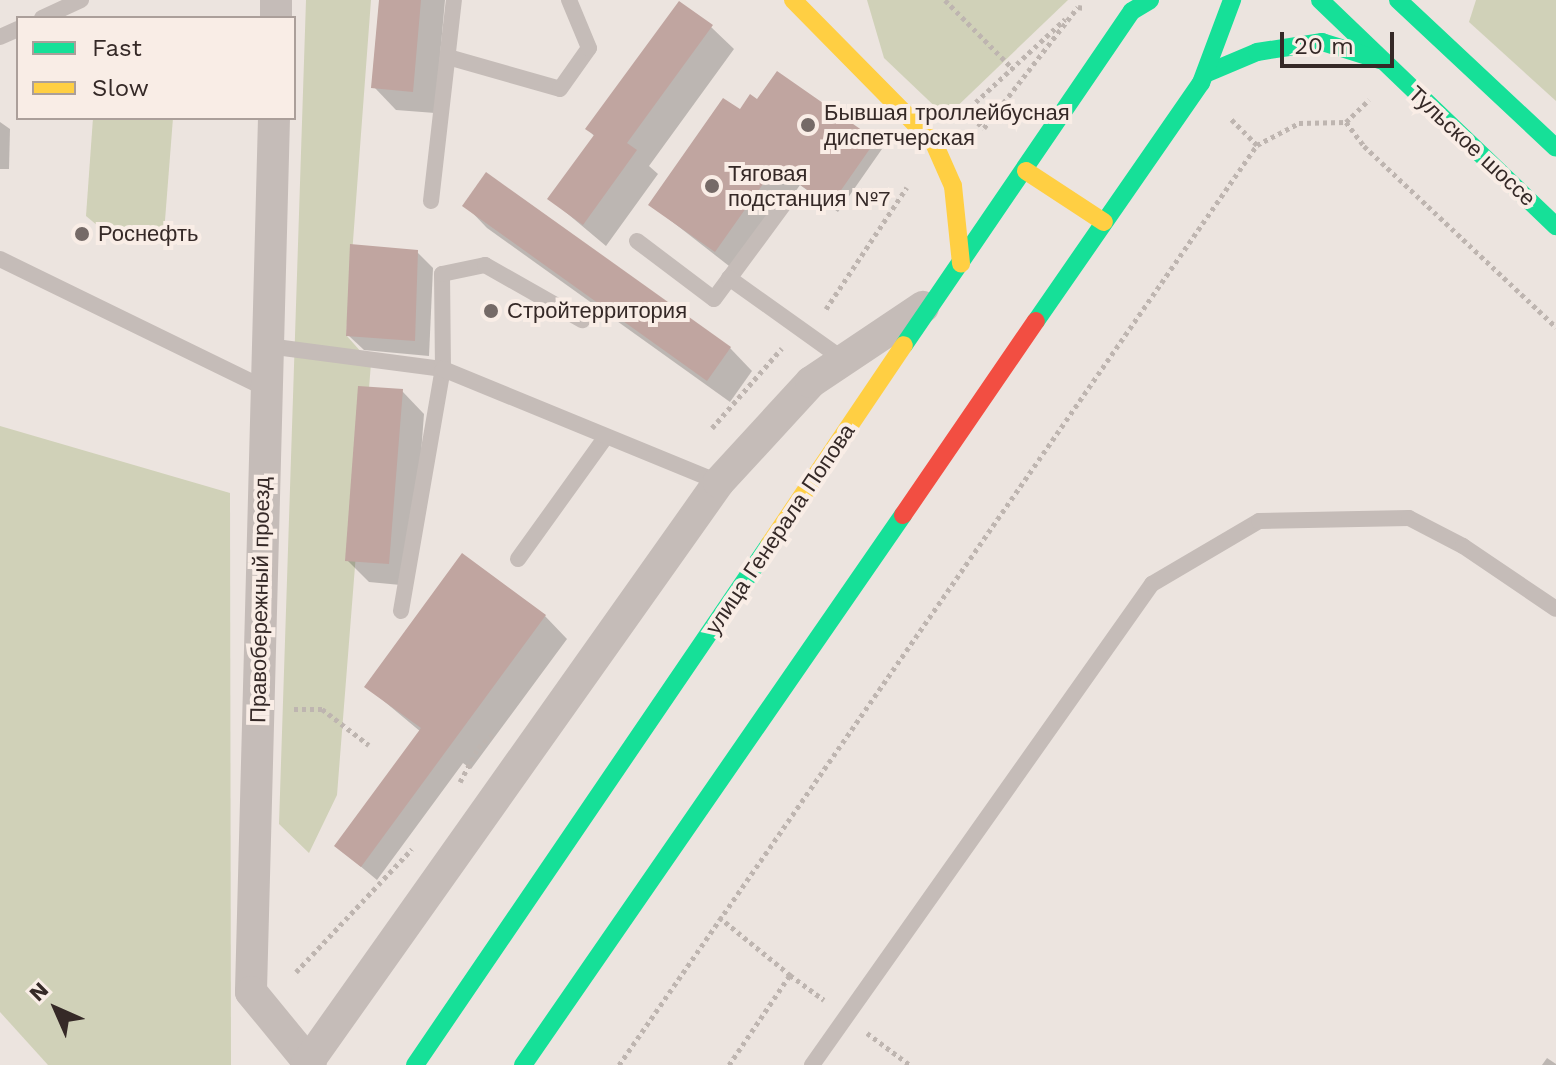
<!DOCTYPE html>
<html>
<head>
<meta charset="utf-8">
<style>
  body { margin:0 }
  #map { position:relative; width:1556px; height:1065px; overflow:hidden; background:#ece4df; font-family:"Work Sans",sans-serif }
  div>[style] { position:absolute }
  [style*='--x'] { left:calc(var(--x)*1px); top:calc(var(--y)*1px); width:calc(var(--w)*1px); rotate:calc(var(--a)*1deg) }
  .green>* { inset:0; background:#d0d1b8 }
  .shadow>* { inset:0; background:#0003 }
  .building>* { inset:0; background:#c0a5a0 }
  .path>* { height:5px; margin-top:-2.5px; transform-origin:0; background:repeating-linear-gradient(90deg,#beb5b0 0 4px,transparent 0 8px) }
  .lane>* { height:16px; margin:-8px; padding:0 8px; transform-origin:8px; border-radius:8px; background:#c5bcb8 }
  .street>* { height:32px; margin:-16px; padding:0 16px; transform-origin:16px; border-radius:16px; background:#c5bcb8 }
  .fast>* { height:18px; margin:-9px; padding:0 9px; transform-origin:9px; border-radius:9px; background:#16e098 }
  .slow>* { height:18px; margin:-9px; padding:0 9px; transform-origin:9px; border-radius:9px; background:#ffcf43 }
  .jam>* { height:18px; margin:-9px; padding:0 9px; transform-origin:9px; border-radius:9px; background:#f24e42 }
  .dots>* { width:22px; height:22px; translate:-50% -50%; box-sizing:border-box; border:4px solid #f9ede6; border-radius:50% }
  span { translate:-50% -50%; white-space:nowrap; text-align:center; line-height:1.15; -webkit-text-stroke:8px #f9ede6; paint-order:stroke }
  .poi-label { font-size:22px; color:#352927 }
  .left { translate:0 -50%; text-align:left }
  .street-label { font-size:22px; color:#352927 }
  .legend { position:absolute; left:16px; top:16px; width:280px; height:104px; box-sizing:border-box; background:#f9ede6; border:2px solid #ab9f9a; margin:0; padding:10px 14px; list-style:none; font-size:24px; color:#352927 }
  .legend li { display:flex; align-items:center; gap:16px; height:40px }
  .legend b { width:40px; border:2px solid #ab9f9a }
  .north { position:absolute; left:16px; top:969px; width:80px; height:80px; -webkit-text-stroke:6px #f9ede6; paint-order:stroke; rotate:315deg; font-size:22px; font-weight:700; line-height:32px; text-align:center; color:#352927 }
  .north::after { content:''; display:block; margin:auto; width:28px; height:36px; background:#352927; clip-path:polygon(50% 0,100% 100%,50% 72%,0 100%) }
  .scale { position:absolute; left:1280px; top:32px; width:114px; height:36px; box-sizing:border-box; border:4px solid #352927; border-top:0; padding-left:10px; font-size:24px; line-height:28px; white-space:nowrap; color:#352927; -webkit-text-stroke:6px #f9ede6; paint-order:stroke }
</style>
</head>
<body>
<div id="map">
  <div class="green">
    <i style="clip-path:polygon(306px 0,371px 0,346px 335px,371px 363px,337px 795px,309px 853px,279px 824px)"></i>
    <i style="clip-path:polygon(867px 0,1068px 0,946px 117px,884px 58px)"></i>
    <i style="clip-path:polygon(1476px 0,1556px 0,1556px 101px,1469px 22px)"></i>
    <i style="clip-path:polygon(93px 118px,173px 118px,164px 233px,104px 231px,86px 216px)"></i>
    <i style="clip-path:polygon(0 426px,230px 493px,231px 1065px,48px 1065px,0 1012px)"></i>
  </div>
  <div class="shadow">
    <i style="clip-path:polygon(381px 0,445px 0,435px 113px,396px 110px,374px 87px)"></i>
    <i style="clip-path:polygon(711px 27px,734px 49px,649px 166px,658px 174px,606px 246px,550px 199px,595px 137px,588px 129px)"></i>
    <i style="clip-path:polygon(778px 74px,882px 149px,838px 212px,800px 185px,738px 273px,651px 205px,748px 118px)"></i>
    <i style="clip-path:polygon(0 122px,10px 129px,9px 169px,0 169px)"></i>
    <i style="clip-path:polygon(465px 205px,730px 348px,752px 371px,730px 402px,487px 228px)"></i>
    <i style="clip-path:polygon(417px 252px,433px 268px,429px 356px,364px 350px,348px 335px)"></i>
    <i style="clip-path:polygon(402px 391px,424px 414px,411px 586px,369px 582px,347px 560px)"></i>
    <i style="clip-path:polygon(545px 616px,567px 639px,471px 769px,463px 763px,377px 880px,336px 846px,421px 732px,367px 687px)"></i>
    <i style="clip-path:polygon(1547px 1058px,1556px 1064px,1556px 1065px,1542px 1065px)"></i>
  </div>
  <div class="building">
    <i style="clip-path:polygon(379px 0,421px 0,413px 92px,371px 88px)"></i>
    <i style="clip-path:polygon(679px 1px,713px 25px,627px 143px,637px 150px,583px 225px,547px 199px,594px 135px,585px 129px)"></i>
    <i style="clip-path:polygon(777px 71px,876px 140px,830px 206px,775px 167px,715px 252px,648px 205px,723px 98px,740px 109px,750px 94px,757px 99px)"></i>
    <i style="clip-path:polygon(486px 172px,731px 347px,707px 381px,462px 206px)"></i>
    <i style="clip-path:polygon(350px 244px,418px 250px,415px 341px,346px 336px)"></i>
    <i style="clip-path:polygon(358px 386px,403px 389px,389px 564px,345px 561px)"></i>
    <i style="clip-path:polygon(462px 553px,546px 615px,361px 867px,334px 846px,421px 728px,364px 687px)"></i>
  </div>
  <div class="path">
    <i style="--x:945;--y:0;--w:97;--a:45.4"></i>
    <i style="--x:966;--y:112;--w:24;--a:42"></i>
    <i style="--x:984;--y:128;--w:153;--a:-52.2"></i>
    <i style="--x:1078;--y:7;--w:6;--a:9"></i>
    <i style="--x:964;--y:113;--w:138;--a:-42.9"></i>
    <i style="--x:1346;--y:122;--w:30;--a:53"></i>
    <i style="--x:1364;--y:146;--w:264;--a:43.3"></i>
    <i style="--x:1257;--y:145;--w:47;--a:-27.6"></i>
    <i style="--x:1299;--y:123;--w:47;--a:-1.2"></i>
    <i style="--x:1346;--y:122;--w:32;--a:-44"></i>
    <i style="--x:826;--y:309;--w:146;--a:-56.4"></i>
    <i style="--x:712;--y:428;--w:106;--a:-48.8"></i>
    <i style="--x:294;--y:709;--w:28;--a:0"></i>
    <i style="--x:322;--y:709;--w:59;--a:37.5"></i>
    <i style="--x:460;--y:782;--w:38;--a:-62"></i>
    <i style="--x:478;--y:748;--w:23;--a:-43"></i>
    <i style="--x:719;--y:917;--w:92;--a:39.2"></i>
    <i style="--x:296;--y:972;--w:169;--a:-46.7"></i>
    <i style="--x:867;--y:1033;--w:54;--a:36.7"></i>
    <i style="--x:619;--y:1065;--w:1120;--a:-55.26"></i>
    <i style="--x:1257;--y:145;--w:37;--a:-135"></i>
    <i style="--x:729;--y:1065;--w:109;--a:-55.9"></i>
    <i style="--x:790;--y:975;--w:42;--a:36.3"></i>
  </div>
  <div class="lane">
    <i style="--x:42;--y:18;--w:43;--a:-24.8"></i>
    <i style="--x:0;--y:37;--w:20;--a:-24"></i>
    <i style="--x:448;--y:57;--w:116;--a:15.9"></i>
    <i style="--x:560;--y:89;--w:50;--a:-54.7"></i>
    <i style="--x:589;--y:48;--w:52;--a:-112.6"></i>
    <i style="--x:431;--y:201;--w:202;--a:-83.5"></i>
    <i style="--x:637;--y:241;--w:96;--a:37"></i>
    <i style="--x:714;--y:299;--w:118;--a:-53.6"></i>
    <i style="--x:0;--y:259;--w:295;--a:26"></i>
    <i style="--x:729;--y:278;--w:141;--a:35.5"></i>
    <i style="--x:268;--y:346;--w:177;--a:7.5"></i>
    <i style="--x:443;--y:369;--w:95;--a:-90.6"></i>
    <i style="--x:442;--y:274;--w:44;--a:-11.8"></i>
    <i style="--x:485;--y:265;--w:112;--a:29.6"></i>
    <i style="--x:518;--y:559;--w:149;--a:-54.3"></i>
    <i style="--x:401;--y:611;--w:246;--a:-80.2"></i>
    <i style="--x:443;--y:369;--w:298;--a:22.3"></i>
    <i style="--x:812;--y:1065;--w:589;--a:-54.75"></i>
    <i style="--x:1152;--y:584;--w:124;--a:-30.5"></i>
    <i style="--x:1259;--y:521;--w:150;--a:-1.1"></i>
    <i style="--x:1409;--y:518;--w:61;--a:27.4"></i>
    <i style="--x:1463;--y:546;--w:112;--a:34.1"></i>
  </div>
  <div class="street">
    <i style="--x:276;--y:18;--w:18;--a:-90"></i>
    <i style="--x:274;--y:118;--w:874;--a:91.51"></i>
    <i style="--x:251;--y:992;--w:94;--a:50.6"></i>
    <i style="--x:306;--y:1065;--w:714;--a:-54.69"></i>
    <i style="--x:719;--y:482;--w:136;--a:-47.4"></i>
    <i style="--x:811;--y:382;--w:135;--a:-33.8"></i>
  </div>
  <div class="fast">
    <i style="--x:1320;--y:0;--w:327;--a:43.8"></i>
    <i style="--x:1398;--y:0;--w:216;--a:43.1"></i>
    <i style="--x:1205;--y:74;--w:56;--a:-22.9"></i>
    <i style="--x:1257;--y:52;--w:66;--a:-8.7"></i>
    <i style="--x:1322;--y:42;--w:61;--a:17.2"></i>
    <i style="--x:1036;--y:321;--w:290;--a:-55.3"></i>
    <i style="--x:1201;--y:83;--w:89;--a:-69.5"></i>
    <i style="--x:904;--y:345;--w:404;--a:-55.7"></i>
    <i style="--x:1132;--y:11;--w:21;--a:-31"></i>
    <i style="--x:415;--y:1065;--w:629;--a:-55.75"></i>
    <i style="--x:523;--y:1065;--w:669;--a:-55.36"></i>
  </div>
  <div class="slow">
    <i style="--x:793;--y:0;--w:201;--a:45.4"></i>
    <i style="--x:934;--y:143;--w:47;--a:66.2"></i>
    <i style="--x:953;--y:186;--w:78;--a:84.1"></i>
    <i style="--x:1026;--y:171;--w:93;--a:33.2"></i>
    <i style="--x:769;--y:545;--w:241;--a:-56"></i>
  </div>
  <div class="jam">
    <i style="--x:903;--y:515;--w:235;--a:-55.6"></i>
  </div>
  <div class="dots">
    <i style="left:808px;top:125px;background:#756a67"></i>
    <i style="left:712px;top:186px;background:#756a67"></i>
    <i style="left:82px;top:234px;background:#756a67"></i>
    <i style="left:491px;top:311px;background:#756a67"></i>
  </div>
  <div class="poi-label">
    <span class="left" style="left:824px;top:125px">Бывшая троллейбусная<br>диспетчерская</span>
    <span class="left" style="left:728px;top:186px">Тяговая<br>подстанция №7</span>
    <span class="left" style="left:98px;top:234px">Роснефть</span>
    <span class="left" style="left:507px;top:311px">Стройтерритория</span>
  </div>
  <div class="street-label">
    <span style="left:1472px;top:146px;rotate:43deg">Тульское шоссе</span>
    <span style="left:780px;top:529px;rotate:-56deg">улица Генерала Попова</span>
    <span style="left:260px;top:600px;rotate:-89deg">Правобережный проезд</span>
  </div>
  <ul class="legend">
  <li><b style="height:10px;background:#16e098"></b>Fast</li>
  <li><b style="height:10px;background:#ffcf43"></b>Slow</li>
  </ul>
  <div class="north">N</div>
  <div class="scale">20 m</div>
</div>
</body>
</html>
